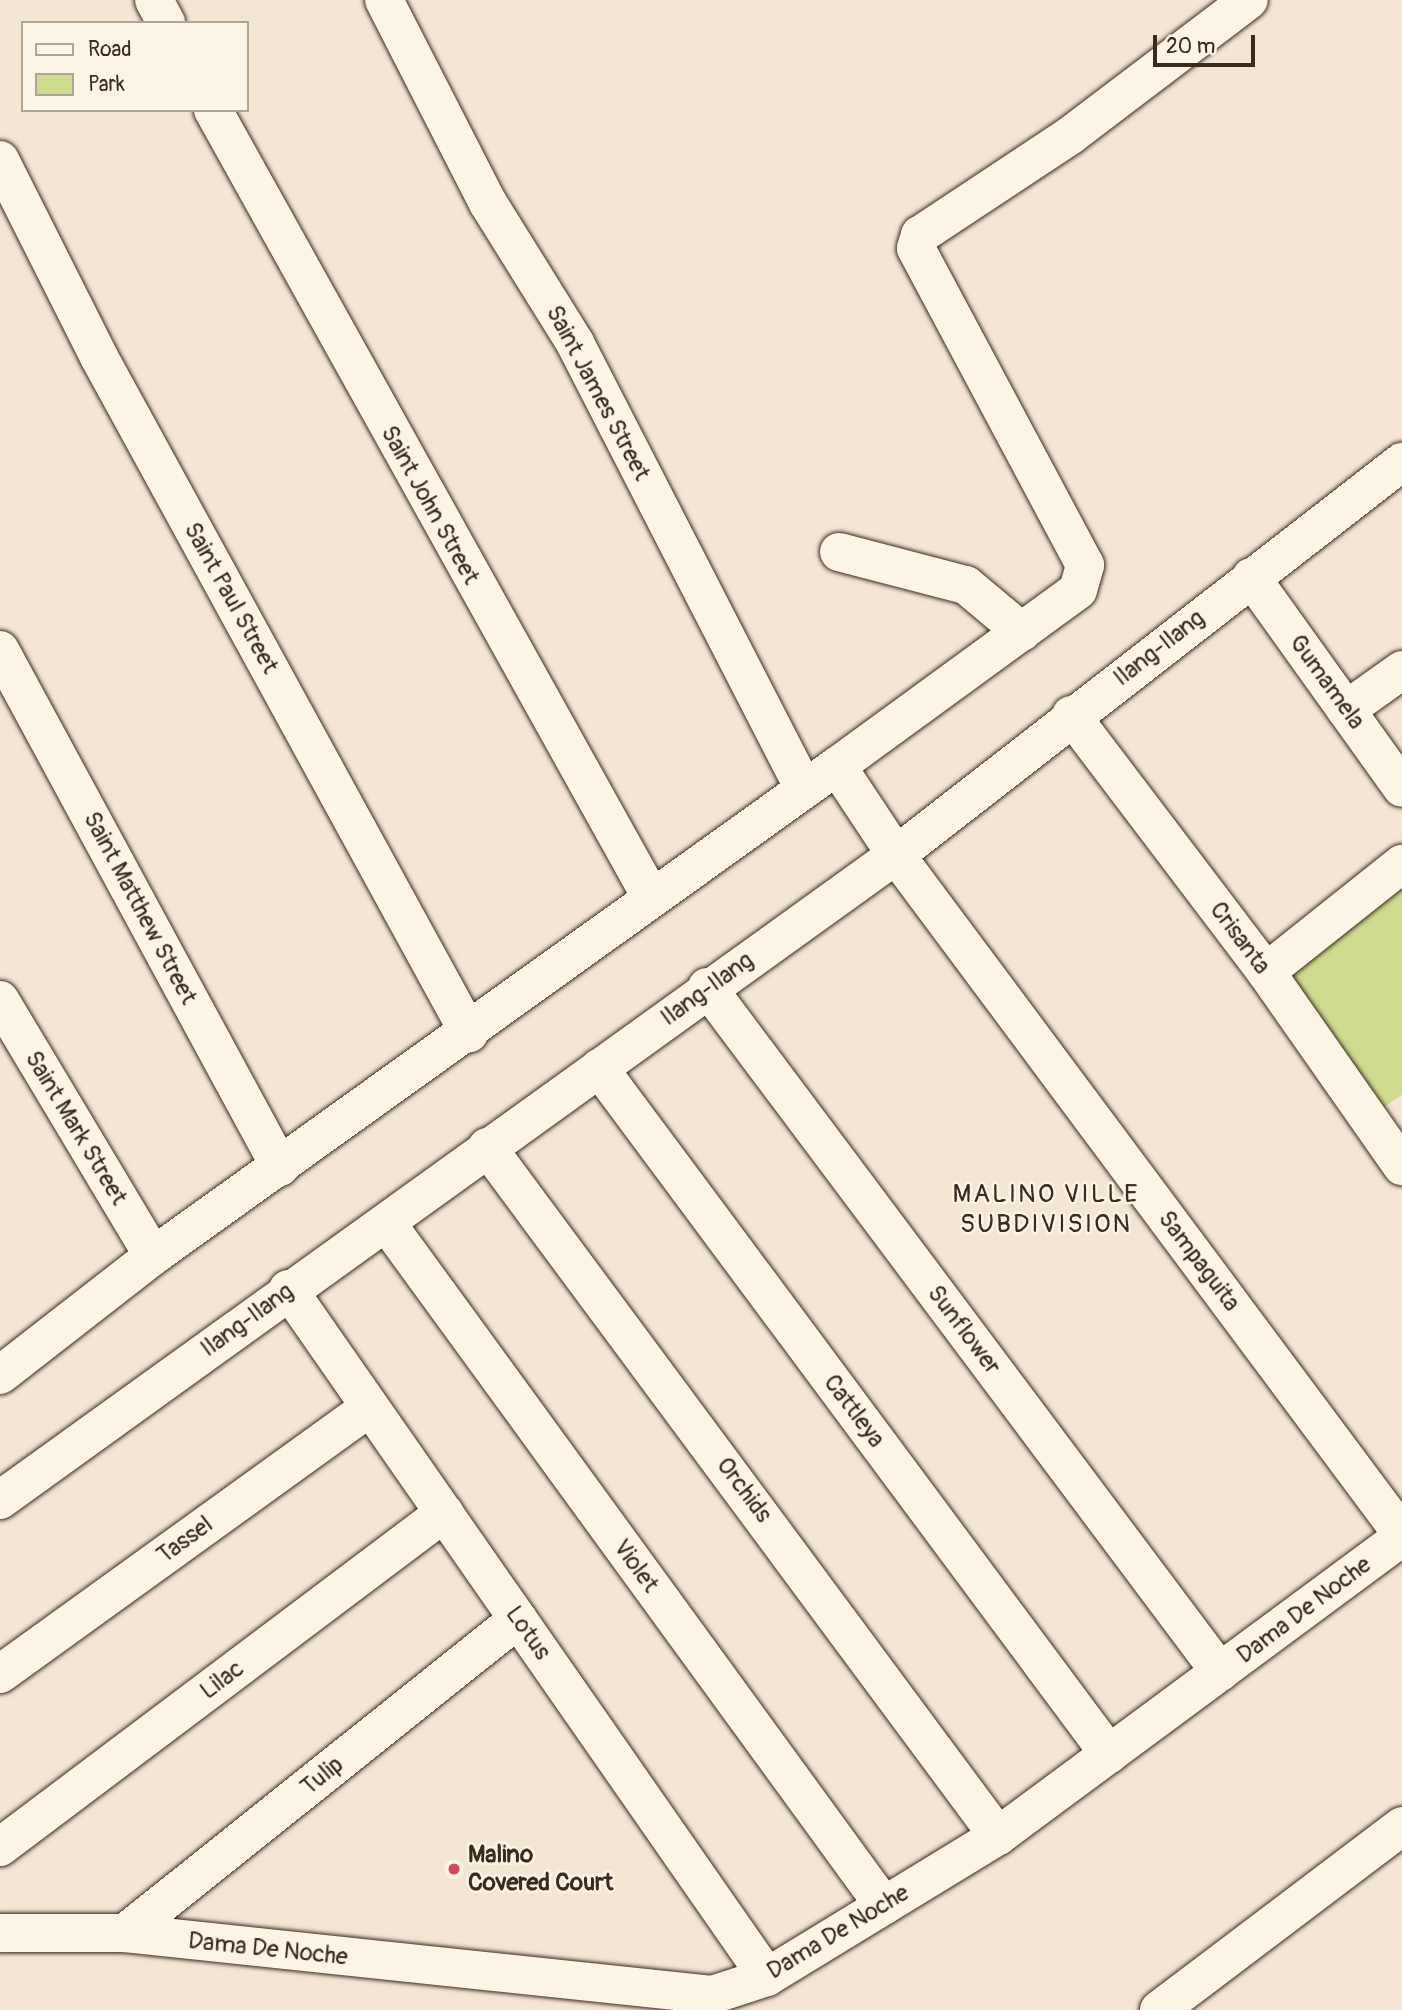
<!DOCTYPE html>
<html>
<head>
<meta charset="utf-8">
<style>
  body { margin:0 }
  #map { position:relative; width:1402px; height:2010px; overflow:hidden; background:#f5e6d4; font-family:Pangolin,sans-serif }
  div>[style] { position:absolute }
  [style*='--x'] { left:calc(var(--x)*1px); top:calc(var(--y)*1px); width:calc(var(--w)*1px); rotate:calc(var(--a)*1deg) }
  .green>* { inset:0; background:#cfdc90 }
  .roads { filter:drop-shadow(0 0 2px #3b2a1e) drop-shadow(0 0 2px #3b2a1e) }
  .minor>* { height:38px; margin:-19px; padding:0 19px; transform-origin:19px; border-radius:19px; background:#fcf5e5 }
  .dots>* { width:19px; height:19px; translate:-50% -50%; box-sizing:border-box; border:4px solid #fcf5e5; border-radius:50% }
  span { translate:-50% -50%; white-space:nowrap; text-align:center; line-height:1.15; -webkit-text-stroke:5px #fcf5e5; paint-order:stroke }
  .street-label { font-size:24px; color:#3b2a1e }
  .poi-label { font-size:24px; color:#3b2a1e; font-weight:700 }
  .left { translate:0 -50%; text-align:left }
  .neighbourhood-label { font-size:26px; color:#3b2a1e; letter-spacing:2px }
  .legend { position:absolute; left:21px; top:21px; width:228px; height:91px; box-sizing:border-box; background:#fcf5e5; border:2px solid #afa495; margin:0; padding:9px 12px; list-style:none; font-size:21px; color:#3b2a1e }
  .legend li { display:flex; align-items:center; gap:14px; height:35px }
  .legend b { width:35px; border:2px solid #afa495 }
  .scale { position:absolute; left:1153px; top:35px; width:102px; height:32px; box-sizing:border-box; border:4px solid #3b2a1e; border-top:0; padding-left:9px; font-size:21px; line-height:24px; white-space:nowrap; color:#3b2a1e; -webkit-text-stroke:5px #fcf5e5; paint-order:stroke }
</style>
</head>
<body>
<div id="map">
  <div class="green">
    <i style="clip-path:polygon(1402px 884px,1402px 1095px,1369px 1117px,1271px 982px)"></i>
  </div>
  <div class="roads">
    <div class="minor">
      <i style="--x:154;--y:0;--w:26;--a:62"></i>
      <i style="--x:384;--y:0;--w:228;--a:62.9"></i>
      <i style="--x:488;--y:203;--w:165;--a:58.1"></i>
      <i style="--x:575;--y:343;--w:501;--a:62.82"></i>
      <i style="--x:213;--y:110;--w:901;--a:60.9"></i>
      <i style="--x:0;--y:160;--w:220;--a:63.3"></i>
      <i style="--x:99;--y:357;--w:771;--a:61.31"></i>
      <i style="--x:839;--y:552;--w:131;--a:14.6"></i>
      <i style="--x:966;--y:585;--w:73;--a:40"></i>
      <i style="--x:1251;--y:577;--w:259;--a:54.4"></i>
      <i style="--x:0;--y:650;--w:588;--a:61.56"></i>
      <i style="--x:1346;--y:710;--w:69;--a:-35.5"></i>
      <i style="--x:1071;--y:715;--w:323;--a:52.8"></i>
      <i style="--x:1266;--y:972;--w:237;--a:55"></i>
      <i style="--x:837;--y:766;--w:298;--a:-36.1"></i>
      <i style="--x:1078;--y:590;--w:26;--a:-74"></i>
      <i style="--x:1085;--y:565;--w:359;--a:-118.1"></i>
      <i style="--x:916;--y:248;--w:14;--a:-73"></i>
      <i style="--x:920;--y:235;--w:181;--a:-33.5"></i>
      <i style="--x:1071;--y:135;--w:223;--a:-37.2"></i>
      <i style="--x:1266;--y:972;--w:174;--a:-38.5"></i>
      <i style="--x:707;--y:987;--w:856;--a:53.17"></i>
      <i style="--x:0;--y:1000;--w:298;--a:59.1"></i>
      <i style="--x:599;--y:1068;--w:855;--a:53.37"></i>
      <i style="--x:487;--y:1147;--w:858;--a:53.44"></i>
      <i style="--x:388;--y:1225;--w:842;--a:53.93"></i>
      <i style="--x:288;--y:1289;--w:838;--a:55.15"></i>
      <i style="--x:0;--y:1375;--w:194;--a:-37.9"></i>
      <i style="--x:153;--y:1256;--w:841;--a:-35.62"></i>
      <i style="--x:837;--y:766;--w:107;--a:56.5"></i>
      <i style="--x:896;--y:855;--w:847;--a:53.31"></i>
      <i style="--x:0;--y:1500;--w:1104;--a:-35.75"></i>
      <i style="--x:896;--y:855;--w:641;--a:-37.84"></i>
      <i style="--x:0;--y:1674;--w:456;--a:-35.8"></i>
      <i style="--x:0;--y:1847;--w:556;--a:-36.95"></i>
      <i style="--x:0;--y:1933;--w:125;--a:0"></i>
      <i style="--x:125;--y:1933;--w:590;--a:6.03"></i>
      <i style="--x:712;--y:1995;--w:58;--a:-18.1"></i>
      <i style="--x:767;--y:1977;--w:271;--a:-31.4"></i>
      <i style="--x:998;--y:1836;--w:503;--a:-36.51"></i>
      <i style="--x:125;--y:1933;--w:503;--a:-38.62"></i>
      <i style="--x:1159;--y:2010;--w:305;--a:-37.1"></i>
    </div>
  </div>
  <div class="dots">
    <i style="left:454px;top:1869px;background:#d1495b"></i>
  </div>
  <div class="street-label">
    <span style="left:598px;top:393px;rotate:62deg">Saint James Street</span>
    <span style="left:430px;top:505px;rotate:61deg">Saint John Street</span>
    <span style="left:231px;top:598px;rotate:61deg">Saint Paul Street</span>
    <span style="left:1159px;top:648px;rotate:-38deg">Ilang-Ilang</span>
    <span style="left:1327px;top:682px;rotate:54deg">Gumamela</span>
    <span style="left:140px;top:908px;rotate:62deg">Saint Matthew Street</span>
    <span style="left:1240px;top:938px;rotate:53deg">Crisanta</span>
    <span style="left:707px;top:989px;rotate:-36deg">Ilang-Ilang</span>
    <span style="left:76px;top:1128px;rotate:59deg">Saint Mark Street</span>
    <span style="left:1199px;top:1261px;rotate:53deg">Sampaguita</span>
    <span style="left:247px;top:1320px;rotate:-36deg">Ilang-Ilang</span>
    <span style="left:964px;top:1330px;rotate:53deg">Sunflower</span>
    <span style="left:854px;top:1411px;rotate:53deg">Cattleya</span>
    <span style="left:744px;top:1490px;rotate:53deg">Orchids</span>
    <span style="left:185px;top:1540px;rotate:-36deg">Tassel</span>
    <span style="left:636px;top:1566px;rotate:54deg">Violet</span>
    <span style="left:1304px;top:1610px;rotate:-37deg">Dama De Noche</span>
    <span style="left:528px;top:1633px;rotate:55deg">Lotus</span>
    <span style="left:222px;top:1680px;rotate:-37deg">Lilac</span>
    <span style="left:322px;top:1776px;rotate:-39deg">Tulip</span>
    <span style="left:838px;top:1932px;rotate:-31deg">Dama De Noche</span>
    <span style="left:268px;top:1949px;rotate:6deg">Dama De Noche</span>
  </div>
  <div class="poi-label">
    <span class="left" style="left:468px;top:1869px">Malino<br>Covered Court</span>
  </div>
  <div class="neighbourhood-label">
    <span style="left:1046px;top:1210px">MALINO VILLE<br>SUBDIVISION</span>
  </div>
  <ul class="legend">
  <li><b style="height:9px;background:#fcf5e5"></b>Road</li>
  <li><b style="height:19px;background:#cfdc90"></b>Park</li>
  </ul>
  <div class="scale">20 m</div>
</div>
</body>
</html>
